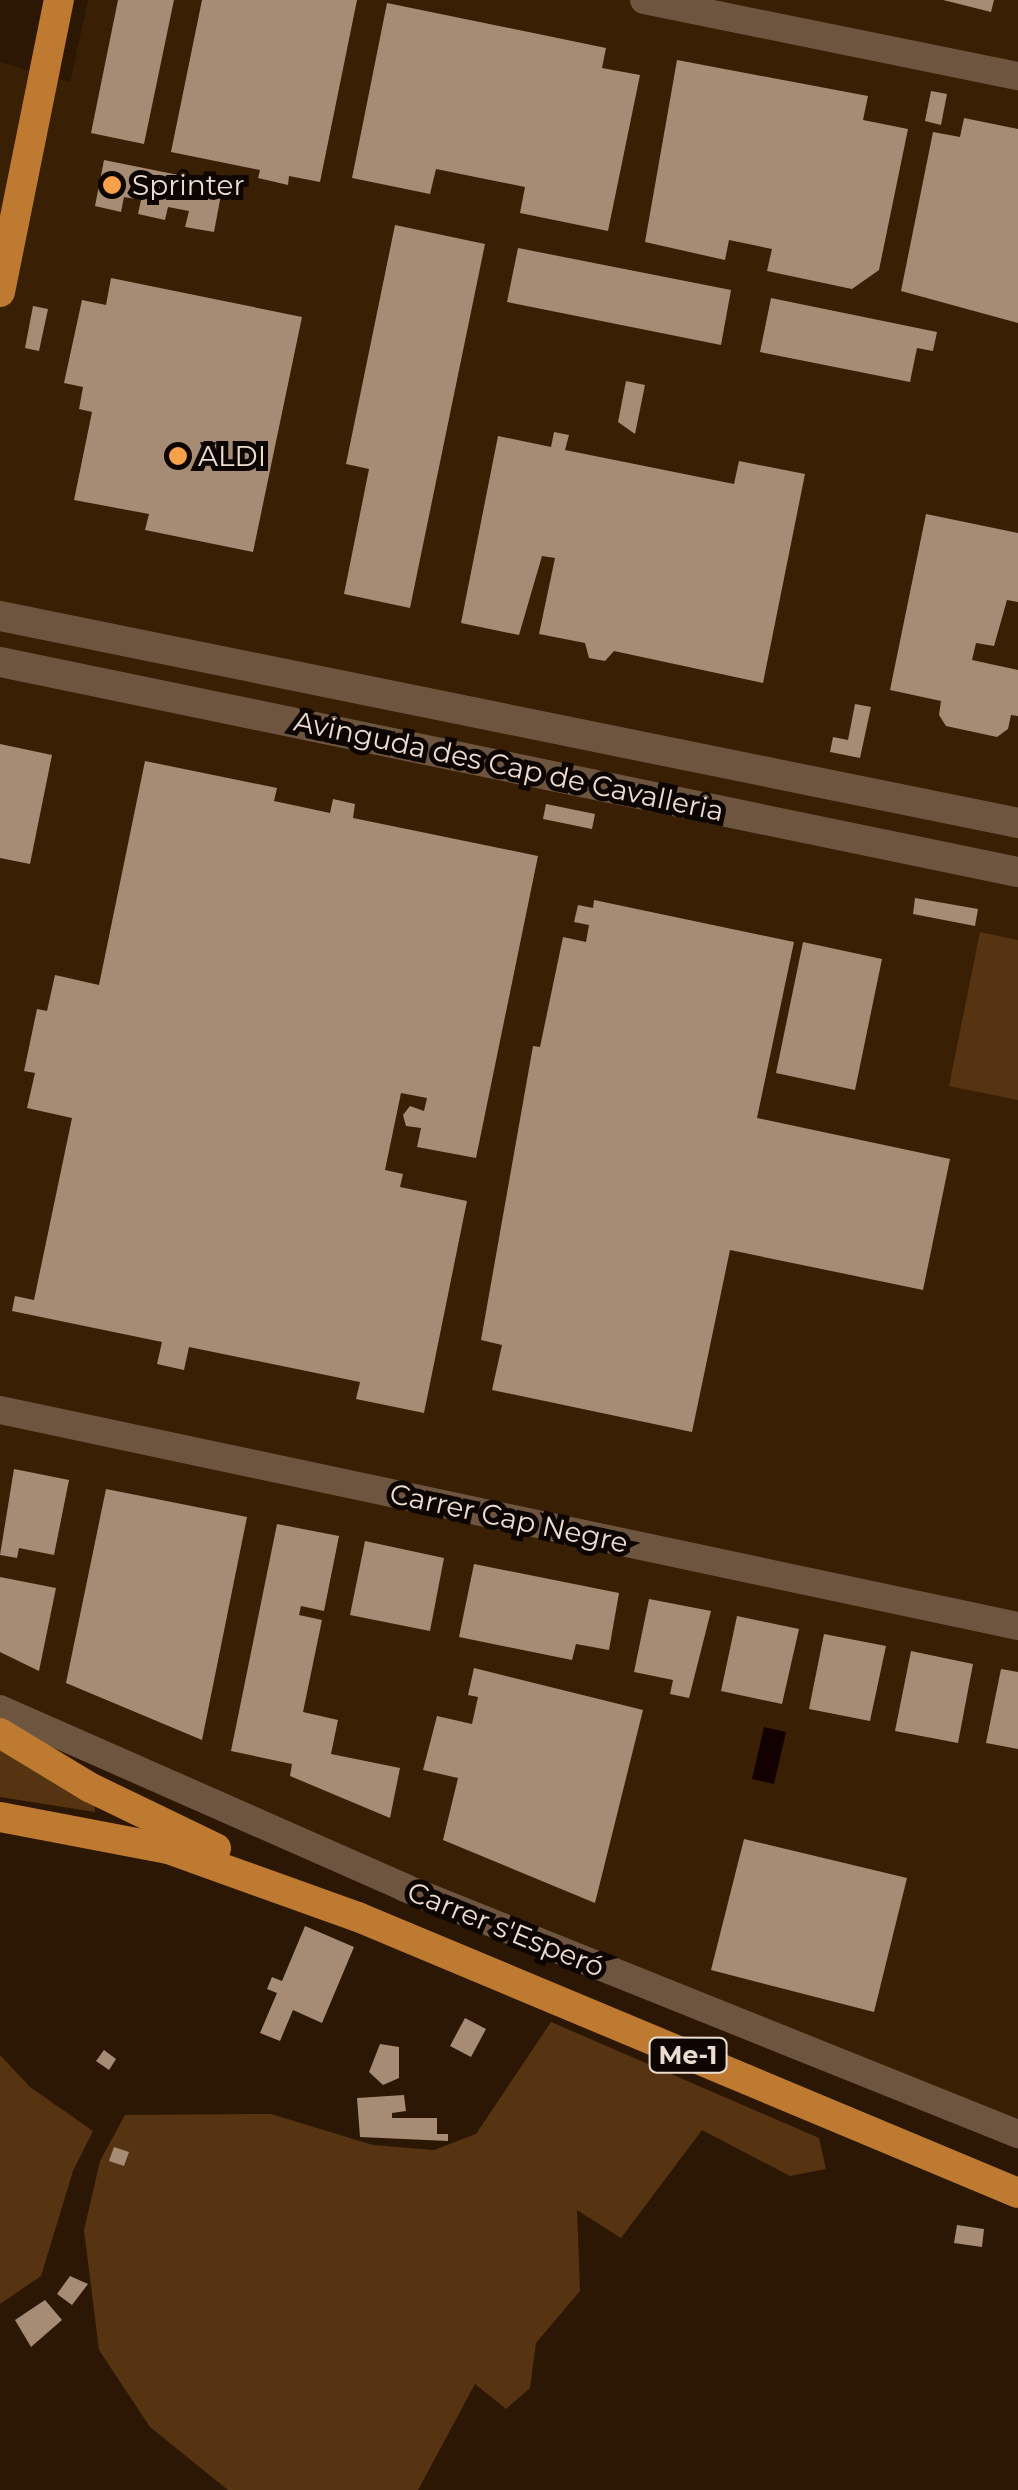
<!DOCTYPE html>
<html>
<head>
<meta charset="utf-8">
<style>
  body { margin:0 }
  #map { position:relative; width:1018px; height:2490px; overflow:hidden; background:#2b1703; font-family:Montserrat,sans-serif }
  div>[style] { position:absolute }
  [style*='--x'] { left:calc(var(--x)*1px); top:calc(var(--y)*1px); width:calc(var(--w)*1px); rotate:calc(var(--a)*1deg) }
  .built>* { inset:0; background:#391f03 }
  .green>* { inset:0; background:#573411 }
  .water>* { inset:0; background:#130000 }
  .building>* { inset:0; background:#a78c75 }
  .street>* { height:28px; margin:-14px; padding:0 14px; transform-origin:14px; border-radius:14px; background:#6e5540 }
  .secondary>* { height:30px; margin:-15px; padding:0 15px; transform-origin:15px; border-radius:15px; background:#6e5540 }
  .primary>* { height:30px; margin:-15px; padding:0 15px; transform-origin:15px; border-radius:15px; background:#be7a30 }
  .dots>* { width:28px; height:28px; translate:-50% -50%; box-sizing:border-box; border:5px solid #0d0501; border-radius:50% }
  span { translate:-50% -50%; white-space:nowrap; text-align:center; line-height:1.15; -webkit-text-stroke:10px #0d0501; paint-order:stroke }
  .shield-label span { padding:2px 8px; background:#0d0501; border:2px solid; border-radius:8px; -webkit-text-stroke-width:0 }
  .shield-label { font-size:25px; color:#ebddd0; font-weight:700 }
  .poi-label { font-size:28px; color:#ebddd0 }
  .left { translate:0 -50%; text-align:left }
  .street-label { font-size:28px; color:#ebddd0 }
</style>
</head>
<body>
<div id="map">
  <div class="built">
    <i style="clip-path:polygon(88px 0,1018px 0,1018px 2149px,0 1694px,0 62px,70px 82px)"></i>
  </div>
  <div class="green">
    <i style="clip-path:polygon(980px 932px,1018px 940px,1018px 1100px,949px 1086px)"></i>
    <i style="clip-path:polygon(0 1745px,94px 1804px,95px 1812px,0 1797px)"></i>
    <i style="clip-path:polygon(551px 2022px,819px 2138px,826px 2169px,790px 2176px,702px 2130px,621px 2238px,577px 2210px,580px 2291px,536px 2343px,530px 2388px,506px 2409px,475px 2384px,418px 2490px,228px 2490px,150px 2427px,99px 2350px,84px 2230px,100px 2161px,125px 2115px,271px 2114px,373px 2145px,434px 2150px,476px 2134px)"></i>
    <i style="clip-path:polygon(0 2055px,30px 2087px,93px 2131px,73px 2171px,41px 2276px,0 2304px)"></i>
  </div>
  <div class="water">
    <i style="clip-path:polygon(764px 1727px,786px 1732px,774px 1784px,752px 1779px)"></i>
  </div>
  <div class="building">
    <i style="clip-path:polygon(118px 0,174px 0,144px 144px,91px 133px)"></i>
    <i style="clip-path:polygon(202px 0,357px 0,320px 182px,289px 176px,288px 185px,258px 178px,260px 170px,171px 152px)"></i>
    <i style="clip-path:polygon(943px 0,994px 0,991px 12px)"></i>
    <i style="clip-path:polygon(387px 3px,606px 48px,602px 68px,640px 75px,608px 231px,520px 213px,525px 187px,436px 169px,430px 194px,352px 178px)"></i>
    <i style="clip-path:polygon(677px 60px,868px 96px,863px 120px,908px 129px,879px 270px,852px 289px,767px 271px,772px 249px,729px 240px,725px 260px,645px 242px)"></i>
    <i style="clip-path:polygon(931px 91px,947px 94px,941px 125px,925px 121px)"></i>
    <i style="clip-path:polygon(964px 118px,1018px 129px,1018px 323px,901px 291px,933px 132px,960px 137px)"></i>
    <i style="clip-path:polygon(104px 160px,223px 184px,214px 232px,185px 227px,189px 211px,168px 207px,165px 220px,138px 214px,141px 200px,124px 197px,121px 212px,95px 206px)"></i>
    <i style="clip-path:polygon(395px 225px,485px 244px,410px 608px,344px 594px,369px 469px,346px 464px)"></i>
    <i style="clip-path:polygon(518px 248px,731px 290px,721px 345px,507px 302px)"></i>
    <i style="clip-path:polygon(111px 278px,302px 317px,253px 552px,145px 530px,149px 514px,74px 500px,92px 412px,79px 409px,83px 387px,64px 383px,82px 300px,106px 305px)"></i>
    <i style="clip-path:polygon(771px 298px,937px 332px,933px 351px,917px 348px,910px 382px,760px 352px)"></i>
    <i style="clip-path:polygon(33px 306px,48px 309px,39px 351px,25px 348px)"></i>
    <i style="clip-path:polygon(626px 381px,645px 385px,635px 434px,618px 422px)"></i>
    <i style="clip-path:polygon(554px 432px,569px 435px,565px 450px,734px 484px,739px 461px,805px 474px,763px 683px,614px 651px,605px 661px,589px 658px,585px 643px,539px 634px,555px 558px,542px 556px,519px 635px,461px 623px,498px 436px,551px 447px)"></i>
    <i style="clip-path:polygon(926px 514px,1018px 533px,1018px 602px,1007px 600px,994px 646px,976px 643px,972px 660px,1018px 670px,1018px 716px,1011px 715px,1008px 729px,997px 737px,946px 726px,939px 715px,941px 701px,890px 690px)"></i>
    <i style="clip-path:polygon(855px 704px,871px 707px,860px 758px,830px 752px,833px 737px,848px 740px)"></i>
    <i style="clip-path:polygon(0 744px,52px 755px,30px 864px,0 858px)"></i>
    <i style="clip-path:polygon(145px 761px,277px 788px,274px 801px,330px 813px,333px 799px,355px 804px,353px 818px,538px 856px,476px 1158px,417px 1147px,421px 1128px,406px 1126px,403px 1115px,410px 1106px,424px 1111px,427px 1098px,401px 1093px,385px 1170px,403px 1174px,400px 1187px,467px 1201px,424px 1413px,356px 1399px,360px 1382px,189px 1347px,184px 1370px,157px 1364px,162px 1342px,12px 1311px,15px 1296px,34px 1300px,72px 1118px,27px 1108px,35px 1073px,24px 1071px,37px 1009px,47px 1011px,55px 975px,99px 985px)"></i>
    <i style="clip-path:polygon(546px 804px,595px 814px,592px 829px,543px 819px)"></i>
    <i style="clip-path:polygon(915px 898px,978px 909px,975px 926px,913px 914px)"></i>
    <i style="clip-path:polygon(594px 900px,794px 942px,757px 1118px,950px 1159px,923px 1290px,730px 1250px,692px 1432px,492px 1390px,502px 1345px,481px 1340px,533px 1046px,540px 1047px,563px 937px,586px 942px,589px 925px,574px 922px,578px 905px,593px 908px)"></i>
    <i style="clip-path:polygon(803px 942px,882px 959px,855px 1090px,776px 1073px)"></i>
    <i style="clip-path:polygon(14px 1469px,69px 1480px,54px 1555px,19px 1548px,17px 1558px,0 1555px)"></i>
    <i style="clip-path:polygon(106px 1489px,247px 1517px,202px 1740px,66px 1683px)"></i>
    <i style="clip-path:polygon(277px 1524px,339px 1536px,324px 1611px,301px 1606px,299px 1615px,322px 1620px,303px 1712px,338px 1720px,331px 1754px,400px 1768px,390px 1818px,290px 1776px,292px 1764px,231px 1751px)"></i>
    <i style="clip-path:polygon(365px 1541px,444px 1558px,430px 1631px,350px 1615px)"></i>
    <i style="clip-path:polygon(474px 1564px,619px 1593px,609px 1650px,576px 1644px,572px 1660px,459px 1637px)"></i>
    <i style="clip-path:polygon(0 1577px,56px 1588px,39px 1671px,0 1652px)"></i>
    <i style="clip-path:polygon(649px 1599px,711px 1611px,689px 1698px,670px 1694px,673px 1680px,634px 1672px)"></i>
    <i style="clip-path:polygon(737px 1616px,799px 1629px,782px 1704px,721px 1691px)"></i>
    <i style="clip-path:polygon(824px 1634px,886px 1646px,870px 1721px,809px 1709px)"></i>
    <i style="clip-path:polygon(911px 1651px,973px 1664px,958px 1743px,895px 1731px)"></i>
    <i style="clip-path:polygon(474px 1668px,643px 1710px,595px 1903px,443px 1840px,458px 1778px,423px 1770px,437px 1716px,472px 1724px,478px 1697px,468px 1695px)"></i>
    <i style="clip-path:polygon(1001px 1669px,1018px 1672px,1018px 1749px,986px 1743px)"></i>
    <i style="clip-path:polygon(744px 1839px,907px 1878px,874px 2012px,711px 1970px)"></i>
    <i style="clip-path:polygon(305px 1926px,354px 1947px,322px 2023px,293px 2010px,280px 2041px,260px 2033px,277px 1993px,267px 1989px,272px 1977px,282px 1981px)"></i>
    <i style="clip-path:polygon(465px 2018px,486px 2029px,471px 2057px,450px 2046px)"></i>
    <i style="clip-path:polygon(380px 2044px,399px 2047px,399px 2078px,383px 2085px,369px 2072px)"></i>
    <i style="clip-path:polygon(104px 2050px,116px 2059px,109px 2070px,96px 2061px)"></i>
    <i style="clip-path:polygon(404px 2095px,406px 2111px,392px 2113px,392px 2118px,437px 2118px,437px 2134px,448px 2134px,448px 2141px,360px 2137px,357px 2098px)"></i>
    <i style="clip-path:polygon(114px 2147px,129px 2152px,124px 2166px,109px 2161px)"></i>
    <i style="clip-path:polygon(957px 2225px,984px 2229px,982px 2247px,954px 2243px)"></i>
    <i style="clip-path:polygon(70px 2276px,88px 2284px,72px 2305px,57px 2294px)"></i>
    <i style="clip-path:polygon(45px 2300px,62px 2320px,31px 2347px,15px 2320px)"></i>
  </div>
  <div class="street">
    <i style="--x:644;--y:0;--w:382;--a:11.5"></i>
    <i style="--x:0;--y:1410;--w:1041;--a:11.98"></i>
    <i style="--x:0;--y:1709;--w:443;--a:23.8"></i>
    <i style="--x:405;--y:1888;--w:661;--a:21.87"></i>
  </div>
  <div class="secondary">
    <i style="--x:0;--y:616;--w:1039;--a:11.49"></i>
    <i style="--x:0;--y:662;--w:1039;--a:11.66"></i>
  </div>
  <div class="primary">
    <i style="--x:0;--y:292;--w:298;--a:-78.6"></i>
    <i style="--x:0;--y:1733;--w:104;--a:31.2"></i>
    <i style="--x:89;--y:1787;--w:141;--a:25.7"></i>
    <i style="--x:0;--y:1817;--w:171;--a:10.8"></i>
    <i style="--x:168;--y:1849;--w:202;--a:19.7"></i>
    <i style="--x:358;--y:1917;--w:715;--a:22.69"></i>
  </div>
  <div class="dots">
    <i style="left:112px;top:185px;background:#f8a14a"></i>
    <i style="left:178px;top:456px;background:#f8a14a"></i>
  </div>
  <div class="shield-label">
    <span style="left:688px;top:2055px">Me-1</span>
  </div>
  <div class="poi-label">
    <span class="left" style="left:132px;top:185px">Sprinter</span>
    <span class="left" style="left:198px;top:456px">ALDI</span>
  </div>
  <div class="street-label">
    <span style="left:509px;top:766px;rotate:12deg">Avinguda des Cap de Cavalleria</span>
    <span style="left:509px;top:1518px;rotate:12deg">Carrer Cap Negre</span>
    <span style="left:506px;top:1929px;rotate:22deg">Carrer s'Esperó</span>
  </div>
</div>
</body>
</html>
